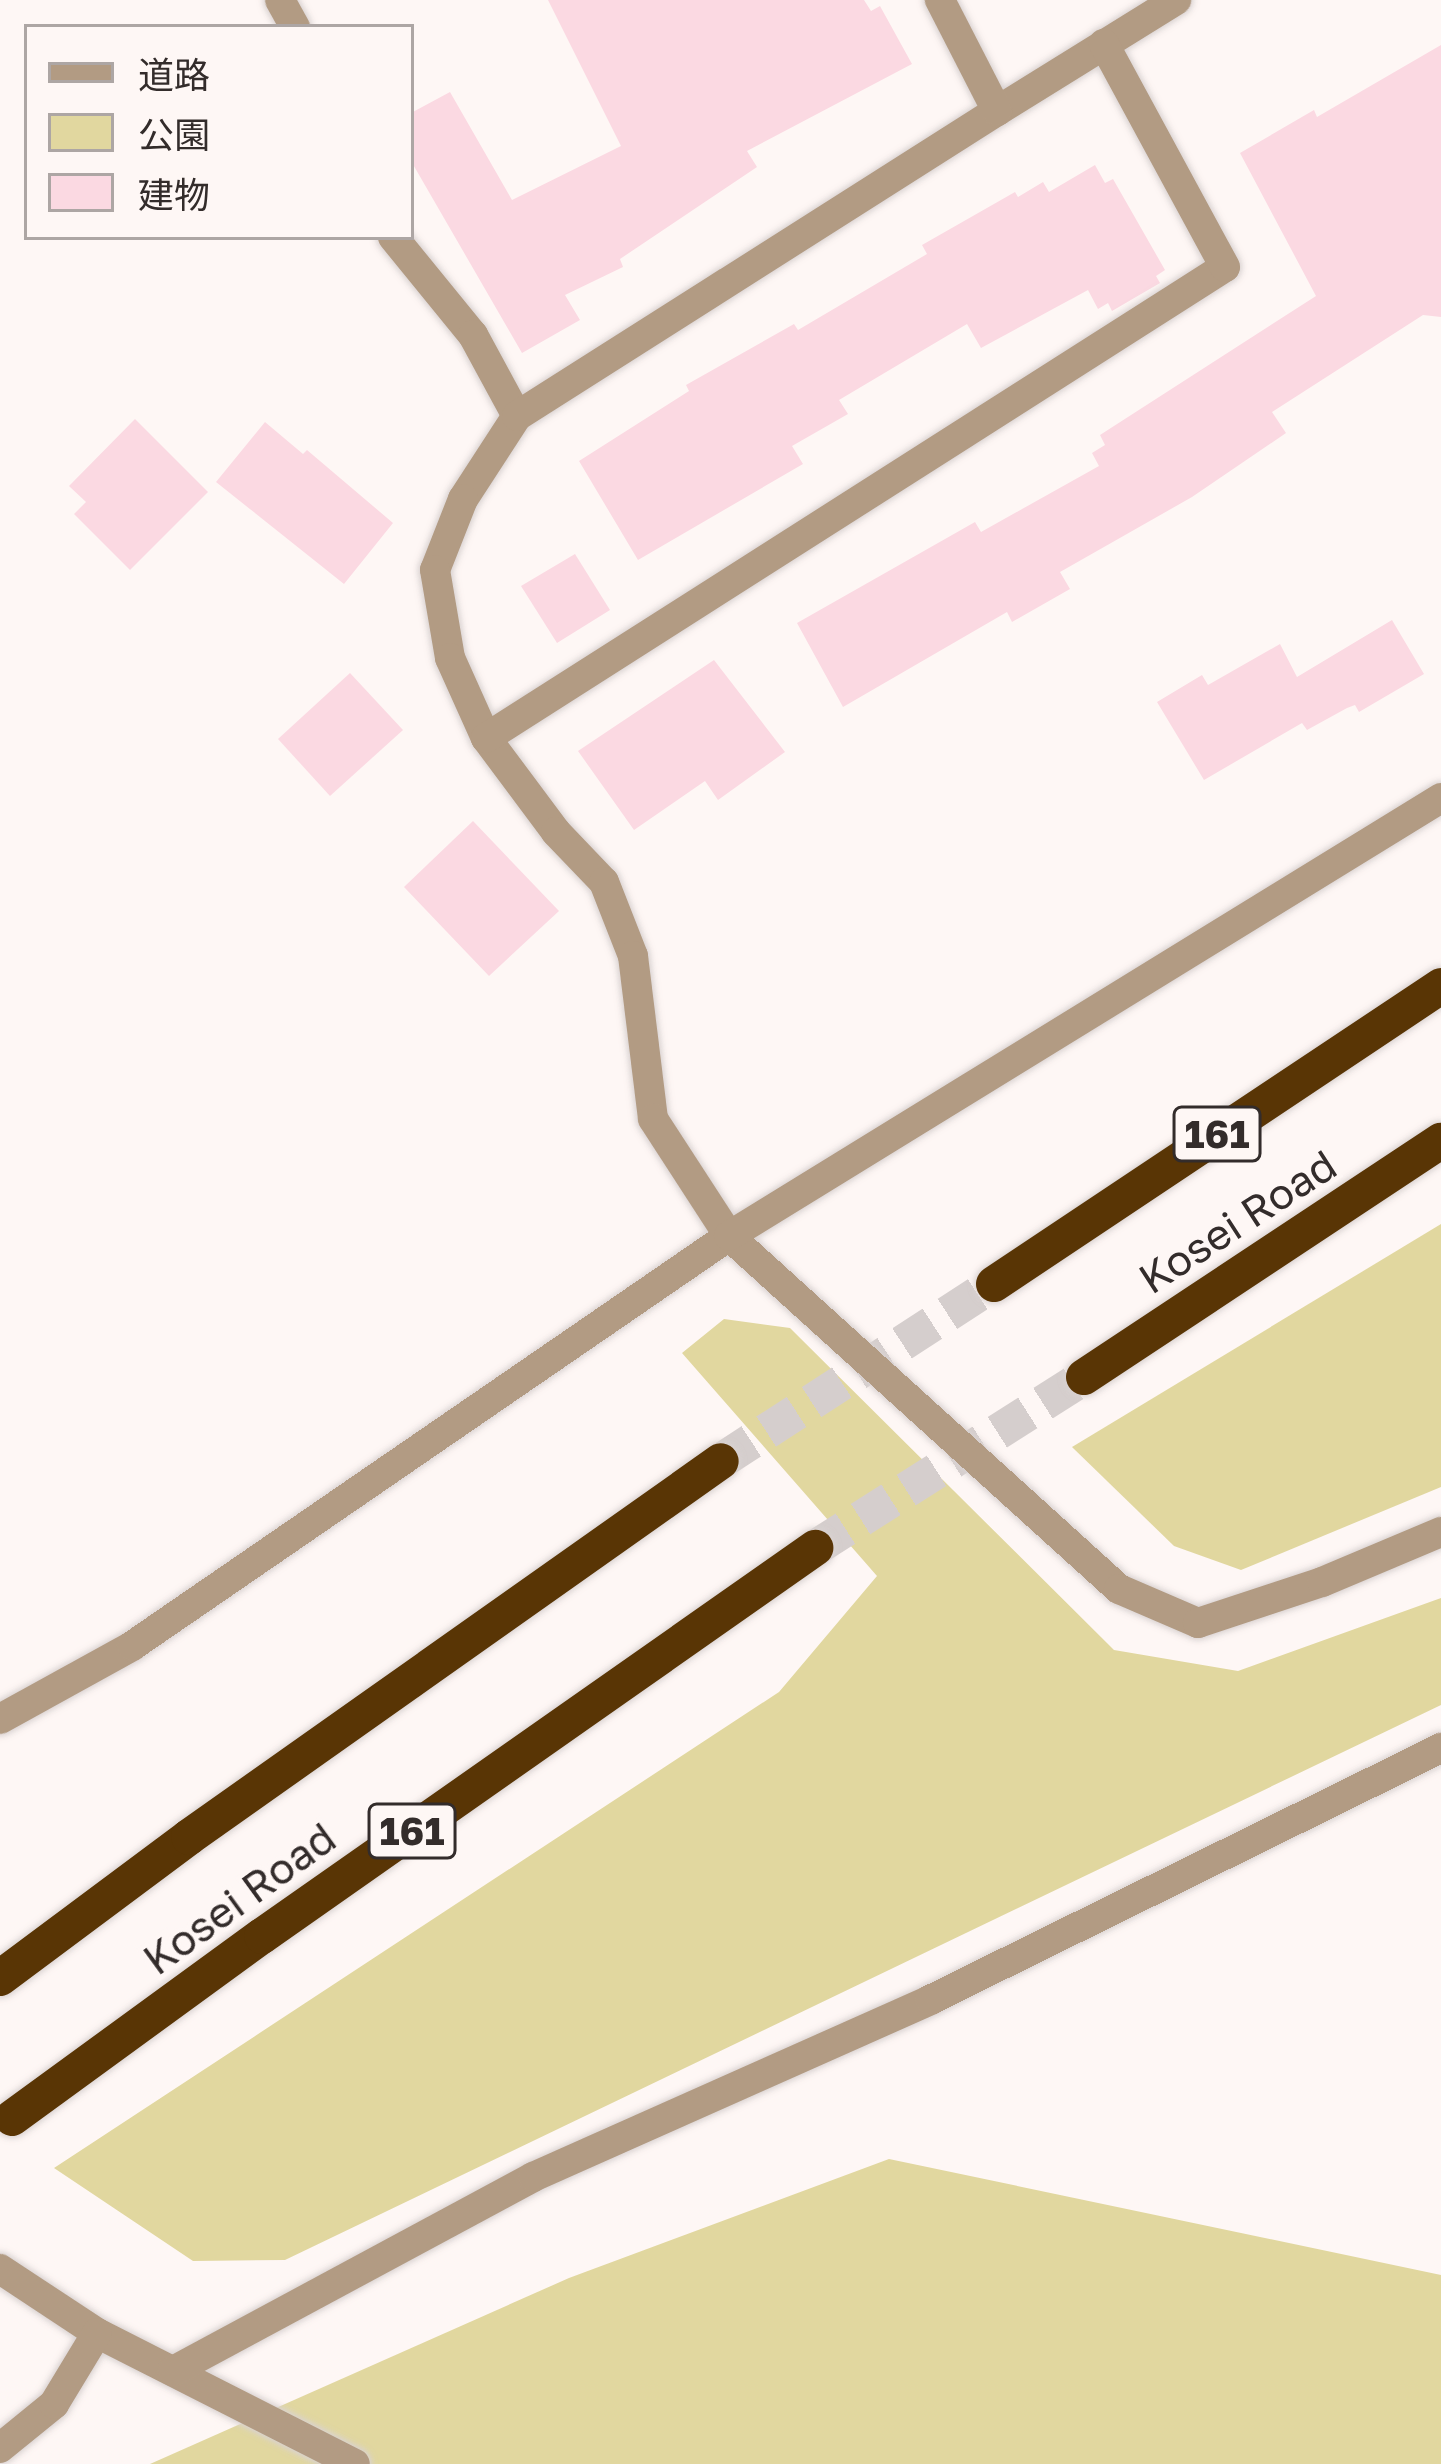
<!DOCTYPE html>
<html>
<head>
<meta charset="utf-8">
<style>
  body { margin:0 }
  #map { position:relative; width:1441px; height:2464px; overflow:hidden; background:#fef7f5; font-family:"Golos Text","Noto Sans JP",sans-serif }
  div>[style] { position:absolute }
  [style*='--x'] { left:calc(var(--x)*1px); top:calc(var(--y)*1px); width:calc(var(--w)*1px); rotate:calc(var(--a)*1deg) }
  .green>* { inset:0; background:#e1d79f }
  .building>* { inset:0; background:#fbd9e2 }
  .highway-tunnel>* { height:36px; margin-top:-18px; transform-origin:0; background:repeating-linear-gradient(90deg,#d5cecd 0 36px,transparent 0 54px) }
  .roads { filter:drop-shadow(0 0 3px #d9d2d1) drop-shadow(0 0 3px #d9d2d1) }
  .minor>* { height:30px; margin:-15px; padding:0 15px; transform-origin:15px; border-radius:15px; background:#b29b83 }
  .highway>* { height:36px; margin:-18px; padding:0 18px; transform-origin:18px; border-radius:18px; background:#593505 }
  span { translate:-50% -50%; white-space:nowrap; text-align:center; line-height:1.15; -webkit-text-stroke:9px #fef7f5; paint-order:stroke }
  .shield-label span { padding:3px 9px; background:#fef7f5; border:3px solid; border-radius:9px; -webkit-text-stroke-width:0 }
  .shield-label { font-size:39px; color:#332c2b; font-weight:700 }
  .street-label { font-size:42px; color:#332c2b }
  .legend { position:absolute; left:24px; top:24px; width:390px; height:216px; box-sizing:border-box; background:#fef7f5; border:3px solid #ada6a4; margin:0; padding:15px 21px; list-style:none; font-size:36px; color:#332c2b }
  .legend li { display:flex; align-items:center; gap:24px; height:60px }
  .legend b { width:60px; border:3px solid #ada6a4 }
</style>
</head>
<body>
<div id="map">
  <div class="green">
    <i style="clip-path:polygon(1441px 1224px,1441px 1487px,1241px 1570px,1174px 1546px,1072px 1447px)"></i>
    <i style="clip-path:polygon(724px 1319px,790px 1328px,1114px 1650px,1238px 1671px,1441px 1598px,1441px 1705px,285px 2260px,193px 2261px,54px 2168px,779px 1692px,877px 1576px,682px 1353px)"></i>
    <i style="clip-path:polygon(889px 2159px,1441px 2275px,1441px 2464px,150px 2464px,569px 2278px)"></i>
  </div>
  <div class="building">
    <i style="clip-path:polygon(548px 0,864px 0,871px 11px,880px 6px,912px 64px,747px 151px,757px 167px,620px 259px,623px 267px,565px 295px,580px 320px,522px 353px,411px 161px,411px 113px,450px 92px,512px 200px,621px 146px)"></i>
    <i style="clip-path:polygon(1441px 45px,1441px 317px,1423px 315px,1272px 412px,1286px 433px,1192px 497px,1060px 572px,1070px 589px,1012px 622px,1007px 612px,843px 707px,797px 623px,975px 522px,981px 532px,1099px 466px,1092px 453px,1105px 445px,1100px 435px,1316px 296px,1240px 153px,1314px 110px,1317px 117px)"></i>
    <i style="clip-path:polygon(1095px 165px,1105px 183px,1113px 179px,1165px 270px,1156px 276px,1160px 283px,1112px 311px,1108px 303px,1098px 309px,1088px 290px,981px 348px,967px 324px,839px 400px,848px 414px,792px 446px,803px 464px,638px 560px,579px 461px,689px 391px,686px 385px,794px 324px,798px 330px,927px 254px,922px 245px,1015px 192px,1018px 197px,1043px 182px,1049px 192px)"></i>
    <i style="clip-path:polygon(135px 419px,208px 492px,130px 570px,74px 514px,86px 502px,69px 486px)"></i>
    <i style="clip-path:polygon(265px 422px,303px 454px,307px 450px,393px 523px,344px 584px,216px 482px)"></i>
    <i style="clip-path:polygon(575px 554px,610px 610px,557px 643px,521px 586px)"></i>
    <i style="clip-path:polygon(1392px 620px,1424px 674px,1359px 712px,1355px 705px,1347px 708px,1307px 730px,1302px 723px,1204px 780px,1157px 702px,1202px 675px,1208px 685px,1280px 644px,1297px 677px)"></i>
    <i style="clip-path:polygon(714px 660px,785px 752px,718px 800px,705px 781px,634px 830px,578px 751px)"></i>
    <i style="clip-path:polygon(350px 673px,403px 730px,330px 796px,278px 739px)"></i>
    <i style="clip-path:polygon(473px 821px,559px 911px,489px 976px,404px 887px)"></i>
  </div>
  <div class="highway-tunnel">
    <i style="--x:721;--y:1461;--w:325;--a:-33"></i>
    <i style="--x:815;--y:1548;--w:319;--a:-32.4"></i>
  </div>
  <div class="roads">
    <div class="minor">
      <i style="--x:280;--y:0;--w:31;--a:61"></i>
      <i style="--x:997;--y:111;--w:211;--a:-31.8"></i>
      <i style="--x:393;--y:237;--w:127;--a:50.8"></i>
      <i style="--x:473;--y:335;--w:92;--a:61.5"></i>
      <i style="--x:517;--y:416;--w:99;--a:123"></i>
      <i style="--x:463;--y:499;--w:76;--a:111.5"></i>
      <i style="--x:435;--y:570;--w:89;--a:80.3"></i>
      <i style="--x:450;--y:658;--w:88;--a:65.8"></i>
      <i style="--x:486;--y:738;--w:117;--a:53.3"></i>
      <i style="--x:556;--y:832;--w:69;--a:46.2"></i>
      <i style="--x:604;--y:882;--w:79;--a:68.6"></i>
      <i style="--x:633;--y:956;--w:164;--a:83"></i>
      <i style="--x:653;--y:1119;--w:140;--a:57"></i>
      <i style="--x:729;--y:1236;--w:526;--a:42.15"></i>
      <i style="--x:1119;--y:1589;--w:86;--a:23.3"></i>
      <i style="--x:1198;--y:1623;--w:131;--a:-18.3"></i>
      <i style="--x:1322;--y:1582;--w:129;--a:-22.8"></i>
      <i style="--x:517;--y:416;--w:569;--a:-32.43"></i>
      <i style="--x:997;--y:111;--w:125;--a:-117.2"></i>
      <i style="--x:486;--y:738;--w:876;--a:-32.51"></i>
      <i style="--x:1225;--y:267;--w:254;--a:-118.5"></i>
      <i style="--x:0;--y:1719;--w:151;--a:-28.9"></i>
      <i style="--x:132;--y:1646;--w:724;--a:-34.48"></i>
      <i style="--x:729;--y:1236;--w:836;--a:-31.6"></i>
      <i style="--x:0;--y:2269;--w:116;--a:33.4"></i>
      <i style="--x:97;--y:2333;--w:289;--a:26.9"></i>
      <i style="--x:173;--y:2371;--w:409;--a:-28.3"></i>
      <i style="--x:533;--y:2177;--w:435;--a:-24"></i>
      <i style="--x:930;--y:2000;--w:570;--a:-26.25"></i>
      <i style="--x:0;--y:2448;--w:70;--a:-39.2"></i>
      <i style="--x:54;--y:2404;--w:83;--a:-58.8"></i>
    </div>
    <div class="highway">
      <i style="--x:994;--y:1284;--w:537;--a:-33.69"></i>
      <i style="--x:1084;--y:1377;--w:428;--a:-33.5"></i>
      <i style="--x:0;--y:1978;--w:236;--a:-36.7"></i>
      <i style="--x:189;--y:1837;--w:651;--a:-35.25"></i>
      <i style="--x:12;--y:2118;--w:309;--a:-36.1"></i>
      <i style="--x:262;--y:1936;--w:676;--a:-35.05"></i>
    </div>
  </div>
  <div class="shield-label">
    <span style="left:1217px;top:1134px">161</span>
    <span style="left:412px;top:1831px">161</span>
  </div>
  <div class="street-label">
    <span style="left:1237px;top:1221px;rotate:-33deg">Kosei Road</span>
    <span style="left:239px;top:1898px;rotate:-36deg">Kosei Road</span>
  </div>
  <ul class="legend">
  <li><b style="height:15px;background:#b29b83"></b>道路</li>
  <li><b style="height:33px;background:#e1d79f"></b>公園</li>
  <li><b style="height:33px;background:#fbd9e2"></b>建物</li>
  </ul>
</div>
</body>
</html>
